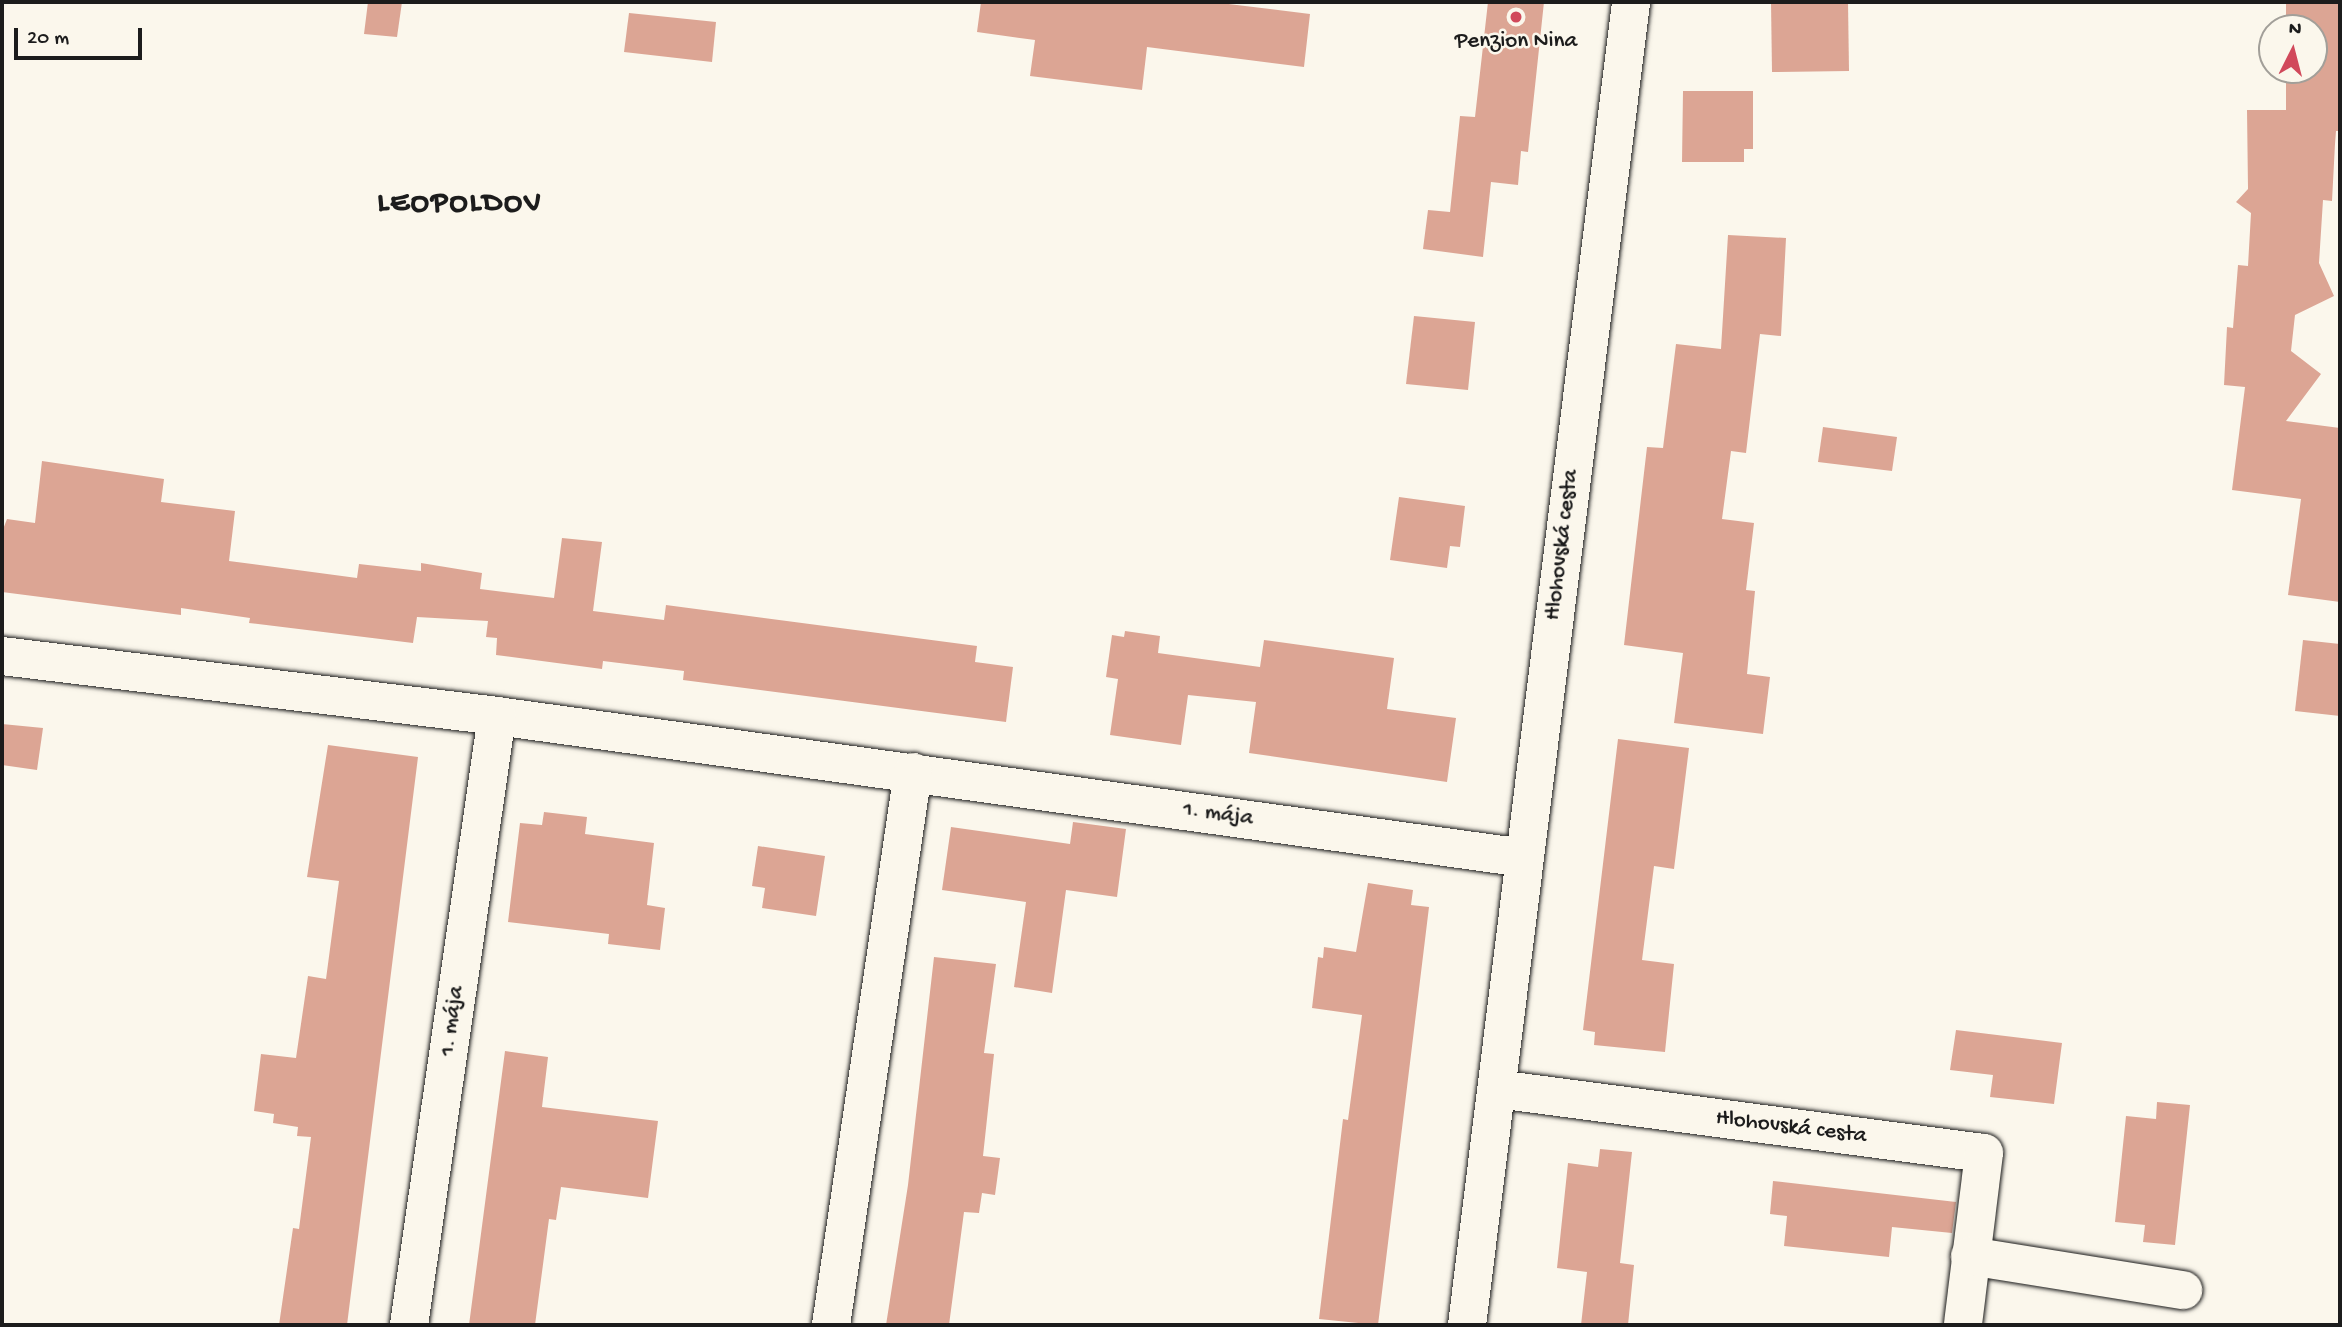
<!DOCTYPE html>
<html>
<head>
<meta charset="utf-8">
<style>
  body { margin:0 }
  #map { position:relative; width:2342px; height:1327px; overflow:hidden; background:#fbf7ec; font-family:"Gochi Hand",sans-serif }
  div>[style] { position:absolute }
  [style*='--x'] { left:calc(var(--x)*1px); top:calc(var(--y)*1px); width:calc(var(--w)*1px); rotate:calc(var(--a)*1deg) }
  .building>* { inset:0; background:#dca594 }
  .roads { filter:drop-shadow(0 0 2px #1c1c1c) drop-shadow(0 0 2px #1c1c1c) }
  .street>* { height:38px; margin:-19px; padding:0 19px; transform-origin:19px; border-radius:19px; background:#fbf7ec }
  .secondary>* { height:38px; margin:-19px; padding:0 19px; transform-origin:19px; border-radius:19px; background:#fbf7ec }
  .dots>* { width:19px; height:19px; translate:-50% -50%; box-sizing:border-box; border:4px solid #fbf7ec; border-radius:50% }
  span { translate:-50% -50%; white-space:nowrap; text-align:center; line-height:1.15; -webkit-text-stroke:5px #fbf7ec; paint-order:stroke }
  .poi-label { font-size:23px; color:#1c1c1c }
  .street-label { font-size:23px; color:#1c1c1c }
  .district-label { font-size:30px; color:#1c1c1c; font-weight:700; letter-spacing:2px }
  .frame { position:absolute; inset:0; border:4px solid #1c1c1c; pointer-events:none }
  .north { position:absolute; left:2258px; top:14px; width:70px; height:70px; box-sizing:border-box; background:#fbf7ec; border:2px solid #a29f99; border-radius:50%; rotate:6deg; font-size:19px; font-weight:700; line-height:28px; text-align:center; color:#1c1c1c }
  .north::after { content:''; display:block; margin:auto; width:24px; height:32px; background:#d1495b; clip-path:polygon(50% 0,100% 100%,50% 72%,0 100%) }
  .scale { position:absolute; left:14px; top:28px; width:128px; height:32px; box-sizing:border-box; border:4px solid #1c1c1c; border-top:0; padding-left:9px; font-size:21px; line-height:24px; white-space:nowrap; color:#1c1c1c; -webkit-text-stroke:5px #fbf7ec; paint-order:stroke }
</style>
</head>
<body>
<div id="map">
  <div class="building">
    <i style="clip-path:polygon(368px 2px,402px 2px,397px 37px,364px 34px)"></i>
    <i style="clip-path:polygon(981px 2px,1212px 2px,1310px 14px,1304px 67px,1147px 47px,1142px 90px,1030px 76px,1035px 40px,977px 32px)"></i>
    <i style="clip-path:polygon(1488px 2px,1544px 2px,1528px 152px,1521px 151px,1518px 185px,1491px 182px,1483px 257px,1423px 249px,1428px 210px,1450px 212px,1460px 116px,1475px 117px)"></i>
    <i style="clip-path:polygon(1771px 2px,1848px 2px,1849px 71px,1772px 72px)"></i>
    <i style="clip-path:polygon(2286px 2px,2340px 2px,2340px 131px,2336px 131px,2335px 144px,2332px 201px,2323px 200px,2319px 263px,2334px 296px,2295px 315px,2291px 351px,2321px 374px,2286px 421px,2340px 428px,2340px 602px,2288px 595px,2301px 499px,2232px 490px,2245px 387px,2224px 385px,2227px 327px,2233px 328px,2238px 265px,2248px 266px,2251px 213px,2236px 202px,2248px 189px,2247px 110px,2286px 110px,2286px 70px,2314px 70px,2314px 28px,2286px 28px)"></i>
    <i style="clip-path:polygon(629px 13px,716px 22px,712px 62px,624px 52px)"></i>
    <i style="clip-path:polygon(1683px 91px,1753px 91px,1753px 149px,1744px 149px,1744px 162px,1682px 162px)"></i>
    <i style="clip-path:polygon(1728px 235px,1786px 238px,1781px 336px,1760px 334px,1746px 453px,1731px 451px,1722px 519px,1754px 523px,1746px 590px,1755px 591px,1747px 674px,1770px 677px,1763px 734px,1674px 723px,1683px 653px,1624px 645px,1647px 447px,1663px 448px,1676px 344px,1721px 349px)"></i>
    <i style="clip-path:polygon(1414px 316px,1475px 322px,1468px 390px,1406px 384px)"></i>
    <i style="clip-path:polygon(1823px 427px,1897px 437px,1892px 471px,1818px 462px)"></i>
    <i style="clip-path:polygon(42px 461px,164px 479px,161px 502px,235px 511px,229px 561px,357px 578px,359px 564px,421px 571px,421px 563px,482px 573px,480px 589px,554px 598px,562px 538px,602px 542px,593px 611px,664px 620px,666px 605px,977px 646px,975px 662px,1013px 667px,1006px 722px,683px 680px,684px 671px,603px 661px,602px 669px,496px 655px,497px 638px,486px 637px,488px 621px,417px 617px,413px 643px,249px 623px,250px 618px,181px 608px,181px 615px,2px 592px,2px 532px,7px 519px,35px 523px)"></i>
    <i style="clip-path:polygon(1399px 497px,1465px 506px,1460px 547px,1450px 546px,1447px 568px,1390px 560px)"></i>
    <i style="clip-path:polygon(1125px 631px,1160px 636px,1158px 653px,1260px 667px,1264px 640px,1394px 658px,1387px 709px,1456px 718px,1447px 782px,1249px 753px,1256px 702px,1188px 695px,1181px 745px,1110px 735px,1118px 679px,1106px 677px,1112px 635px,1124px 637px)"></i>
    <i style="clip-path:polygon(2303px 640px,2340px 644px,2340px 716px,2295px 711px)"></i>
    <i style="clip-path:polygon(2px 724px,43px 728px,37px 770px,2px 765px)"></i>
    <i style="clip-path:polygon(1618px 739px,1689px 748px,1674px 869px,1654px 866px,1642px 960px,1674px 964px,1665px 1052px,1594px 1045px,1595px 1032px,1583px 1030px)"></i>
    <i style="clip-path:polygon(328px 745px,418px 757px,347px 1325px,279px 1325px,293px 1228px,299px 1229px,311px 1137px,297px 1136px,298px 1127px,273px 1123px,274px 1114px,254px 1111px,261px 1054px,296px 1058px,308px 976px,326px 979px,339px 881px,307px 877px)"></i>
    <i style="clip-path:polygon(544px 812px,587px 817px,585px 834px,654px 843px,647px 905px,665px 908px,660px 950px,608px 944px,609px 934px,508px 922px,520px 823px,542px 825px)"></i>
    <i style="clip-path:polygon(1073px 822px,1126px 829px,1117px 897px,1066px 890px,1052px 993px,1014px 987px,1026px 902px,942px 890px,951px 827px,1070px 844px)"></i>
    <i style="clip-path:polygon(758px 846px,825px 856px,816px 916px,762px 908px,765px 888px,752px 886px)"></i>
    <i style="clip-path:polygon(1368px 883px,1413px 890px,1411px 905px,1429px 907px,1378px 1325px,1319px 1319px,1343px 1119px,1348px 1120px,1362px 1015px,1312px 1008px,1318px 957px,1323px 958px,1324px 947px,1356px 952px)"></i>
    <i style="clip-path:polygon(934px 957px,996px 964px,984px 1053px,994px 1054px,983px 1156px,1000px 1158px,995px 1195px,982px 1193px,979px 1213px,964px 1212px,949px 1325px,886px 1325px,908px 1185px)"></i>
    <i style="clip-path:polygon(1956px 1030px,2062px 1043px,2054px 1104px,1990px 1097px,1993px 1075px,1950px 1070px)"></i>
    <i style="clip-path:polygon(505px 1051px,548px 1057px,542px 1107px,658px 1121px,648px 1198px,561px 1187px,556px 1220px,549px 1219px,535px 1325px,469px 1325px)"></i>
    <i style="clip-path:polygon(2157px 1102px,2190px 1105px,2175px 1245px,2143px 1242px,2145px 1225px,2115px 1222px,2126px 1116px,2156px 1119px)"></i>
    <i style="clip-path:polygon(1600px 1149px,1632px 1152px,1620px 1263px,1634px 1265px,1628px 1325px,1581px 1325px,1587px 1272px,1557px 1268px,1568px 1163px,1598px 1167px)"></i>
    <i style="clip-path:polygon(1773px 1181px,1956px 1202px,1952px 1233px,1892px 1227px,1889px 1257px,1784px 1246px,1787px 1216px,1770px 1214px)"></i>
  </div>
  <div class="roads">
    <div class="street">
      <i style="--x:2;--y:656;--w:499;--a:6.9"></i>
      <i style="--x:497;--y:716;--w:1037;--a:7.87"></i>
      <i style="--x:1497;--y:1089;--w:491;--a:7.5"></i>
      <i style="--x:1984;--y:1153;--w:173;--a:97"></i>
      <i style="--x:1970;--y:1256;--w:216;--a:9.1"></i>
      <i style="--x:409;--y:1325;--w:615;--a:-81.78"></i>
      <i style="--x:831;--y:1325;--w:559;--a:-81.57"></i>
    </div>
    <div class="secondary">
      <i style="--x:1467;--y:1325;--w:1333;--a:-82.93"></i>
    </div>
  </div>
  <div class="dots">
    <i style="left:1516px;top:17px;background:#d1495b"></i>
  </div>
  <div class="poi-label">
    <span style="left:1516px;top:42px">Penzion Nina</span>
  </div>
  <div class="street-label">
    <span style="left:1563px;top:545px;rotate:-83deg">Hlohovská cesta</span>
    <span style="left:1218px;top:815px;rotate:8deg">1. mája</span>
    <span style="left:453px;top:1021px;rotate:-82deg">1. mája</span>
    <span style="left:1791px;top:1128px;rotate:7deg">Hlohovská cesta</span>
  </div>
  <div class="district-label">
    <span style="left:460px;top:205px">LEOPOLDOV</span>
  </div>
  <div class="frame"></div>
  <div class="north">N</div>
  <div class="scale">20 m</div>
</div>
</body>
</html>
